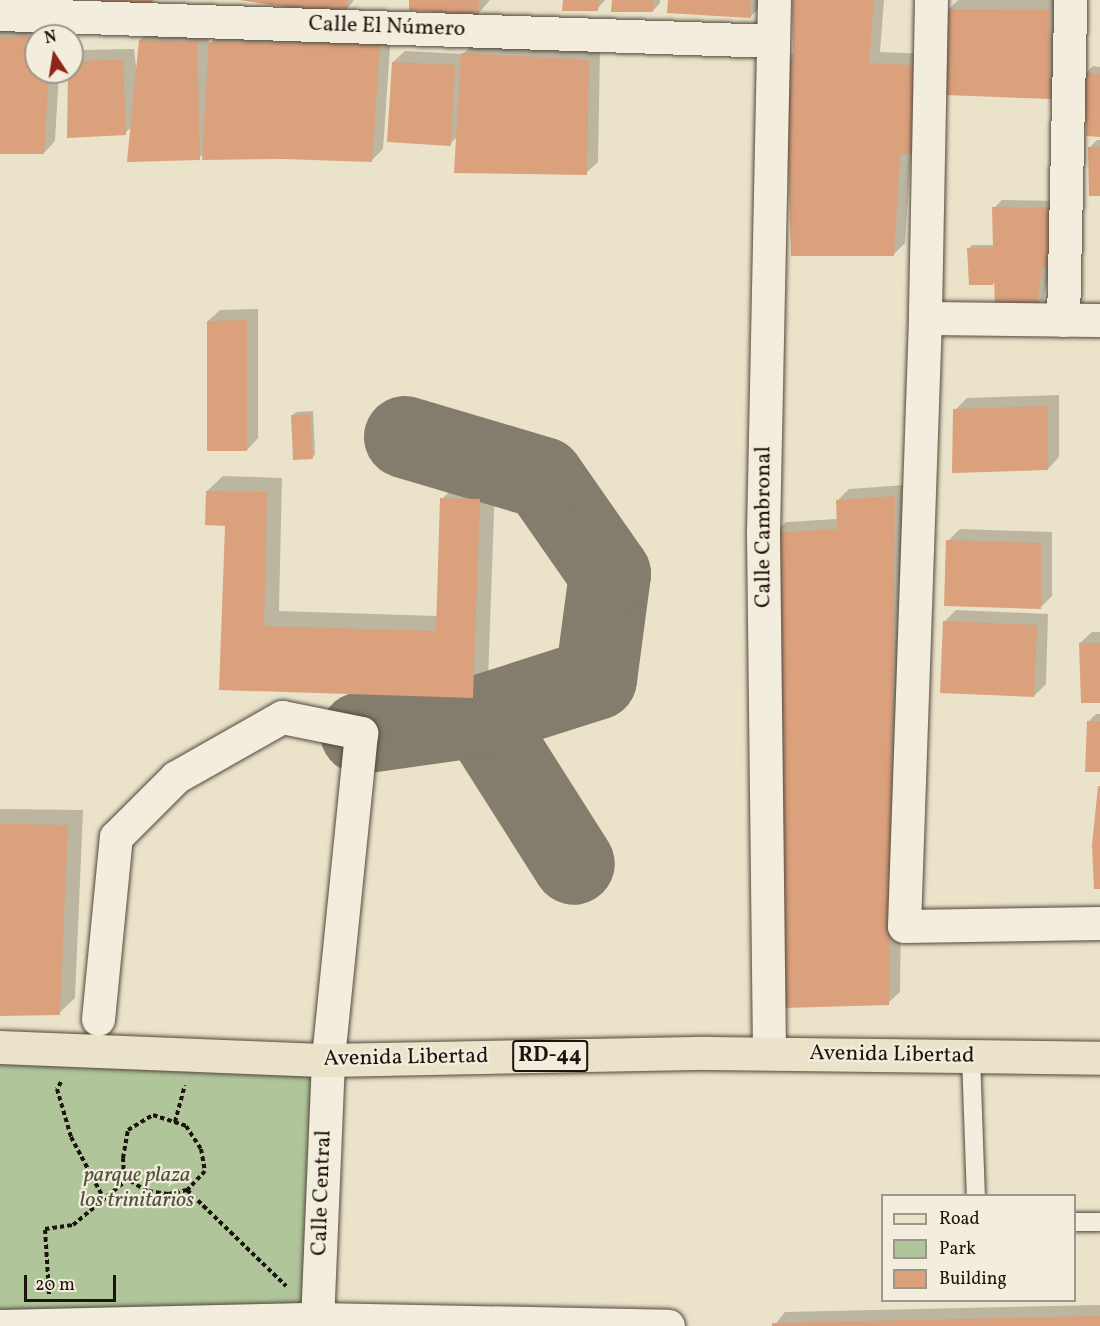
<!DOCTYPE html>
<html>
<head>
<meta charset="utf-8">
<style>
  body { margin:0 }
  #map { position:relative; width:1100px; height:1326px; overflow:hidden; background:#ebe3c9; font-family:Vollkorn,serif }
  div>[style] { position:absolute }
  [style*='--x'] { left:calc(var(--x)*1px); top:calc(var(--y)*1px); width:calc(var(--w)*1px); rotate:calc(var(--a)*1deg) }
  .green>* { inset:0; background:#b1c59b }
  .shadow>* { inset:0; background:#0003 }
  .taxiway>* { height:82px; margin:-41px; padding:0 41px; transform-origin:41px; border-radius:41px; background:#847c6c }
  .building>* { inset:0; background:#dba07c }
  .path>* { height:4px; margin-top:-2px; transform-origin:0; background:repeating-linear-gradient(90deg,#1e140e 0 4.5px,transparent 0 7.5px) }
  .roads { filter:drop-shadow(0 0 2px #51483d) drop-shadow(0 0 2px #51483d) }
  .service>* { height:18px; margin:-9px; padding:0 9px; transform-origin:9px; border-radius:9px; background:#f2eddc }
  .minor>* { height:33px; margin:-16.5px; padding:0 16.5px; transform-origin:16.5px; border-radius:16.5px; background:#f2eddc }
  .secondary>* { height:33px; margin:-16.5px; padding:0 16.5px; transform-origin:16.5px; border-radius:16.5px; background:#f2eddc }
  .primary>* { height:33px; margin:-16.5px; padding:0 16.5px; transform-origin:16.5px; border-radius:16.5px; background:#ebe3c9 }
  span { translate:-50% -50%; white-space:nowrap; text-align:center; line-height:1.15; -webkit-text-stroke:4.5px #f2eddc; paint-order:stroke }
  .shield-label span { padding:2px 4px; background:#f2eddc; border:2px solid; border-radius:4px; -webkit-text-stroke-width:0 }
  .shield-label { font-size:21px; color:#1e140e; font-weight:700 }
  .street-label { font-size:22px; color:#1e140e }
  .park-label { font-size:22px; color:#51523f; font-style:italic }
  .legend { position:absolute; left:881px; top:1194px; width:195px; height:108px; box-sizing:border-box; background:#f2eddc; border:2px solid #9d968a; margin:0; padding:8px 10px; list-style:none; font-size:18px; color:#1e140e }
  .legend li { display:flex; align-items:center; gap:12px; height:30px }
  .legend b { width:30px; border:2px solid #9d968a }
  .north { position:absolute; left:24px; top:24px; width:60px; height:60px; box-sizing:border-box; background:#f2eddc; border:2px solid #9d968a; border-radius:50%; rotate:348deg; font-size:16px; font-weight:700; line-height:24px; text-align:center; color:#1e140e }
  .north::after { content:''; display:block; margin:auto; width:21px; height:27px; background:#8f2418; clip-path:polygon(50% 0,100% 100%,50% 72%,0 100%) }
  .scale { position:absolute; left:24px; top:1275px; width:92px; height:27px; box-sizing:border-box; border:3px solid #1e140e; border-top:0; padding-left:8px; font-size:18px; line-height:21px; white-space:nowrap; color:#1e140e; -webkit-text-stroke:4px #f2eddc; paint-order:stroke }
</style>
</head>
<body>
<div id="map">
  <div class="green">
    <i style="clip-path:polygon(0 1047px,328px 1060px,317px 1319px,0 1326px)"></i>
  </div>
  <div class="shadow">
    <i style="clip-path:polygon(240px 0,354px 0,346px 10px)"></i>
    <i style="clip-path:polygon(410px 0,490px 0,478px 14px)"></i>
    <i style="clip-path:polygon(564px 0,605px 0,597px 9px)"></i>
    <i style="clip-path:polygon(613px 0,660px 0,660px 3px,653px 11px)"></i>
    <i style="clip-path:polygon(669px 0,762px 0,762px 5px,751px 16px)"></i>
    <i style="clip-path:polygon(795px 0,884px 0,880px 52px,927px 54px,911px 152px,905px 243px,893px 255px,786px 60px,794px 52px)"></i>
    <i style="clip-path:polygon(958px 0,1060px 0,1062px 86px,1051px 98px,949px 9px)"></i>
    <i style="clip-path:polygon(62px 25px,61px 36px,36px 36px,36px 72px,59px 72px,55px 141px,44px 153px,0 152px,0 26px)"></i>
    <i style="clip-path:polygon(152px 29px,208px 31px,209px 44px,222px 31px,391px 33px,383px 149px,372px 160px,204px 153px,199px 158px,132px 127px,125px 133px,69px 72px,72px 72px,72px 59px,81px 50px,134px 49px,137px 74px,140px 40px)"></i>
    <i style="clip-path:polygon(475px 42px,600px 49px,598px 162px,586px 173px,458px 136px,450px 144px,393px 62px,405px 51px,463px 54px)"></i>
    <i style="clip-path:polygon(1093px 66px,1100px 67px,1100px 136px,1085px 74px)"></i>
    <i style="clip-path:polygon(1097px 140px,1100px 140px,1100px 195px,1090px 147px)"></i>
    <i style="clip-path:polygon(1002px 200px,1061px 201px,1044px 299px,1036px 307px,996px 280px,993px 284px,969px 248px,972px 245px,995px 245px,994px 208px)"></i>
    <i style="clip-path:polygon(258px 309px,258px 438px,247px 450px,208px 321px,220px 310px)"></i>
    <i style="clip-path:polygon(1059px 395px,1059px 457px,1048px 469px,955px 410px,967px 398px)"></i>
    <i style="clip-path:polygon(313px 411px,315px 454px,312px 458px,292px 416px,296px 412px)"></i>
    <i style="clip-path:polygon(223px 476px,282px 478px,279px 611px,438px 616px,442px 499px,457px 484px,495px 485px,488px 681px,472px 697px,221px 689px,226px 524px,207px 491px)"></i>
    <i style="clip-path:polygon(906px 485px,900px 992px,888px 1003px,775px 533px,786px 522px,838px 519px,837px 501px,849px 489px)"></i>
    <i style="clip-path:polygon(960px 529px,1052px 532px,1052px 596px,1041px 607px,948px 541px)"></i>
    <i style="clip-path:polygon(956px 610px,1048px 614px,1046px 684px,1034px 696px,944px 622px)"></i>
    <i style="clip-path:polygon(1092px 632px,1100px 632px,1100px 701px,1080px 643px)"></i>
    <i style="clip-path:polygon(1096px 714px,1100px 714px,1100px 771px,1089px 721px)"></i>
    <i style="clip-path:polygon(0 809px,83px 810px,75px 998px,59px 1013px,0 1014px)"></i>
    <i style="clip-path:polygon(1100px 1305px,1100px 1326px,774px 1326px,785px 1312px)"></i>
  </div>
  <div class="taxiway">
    <i style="--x:480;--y:716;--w:175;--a:57.6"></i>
    <i style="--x:361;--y:733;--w:120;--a:-8.1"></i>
    <i style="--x:480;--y:716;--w:122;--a:-17.7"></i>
    <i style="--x:596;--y:679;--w:106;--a:-82.4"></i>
    <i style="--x:610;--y:574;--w:117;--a:-124.9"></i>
    <i style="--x:543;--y:478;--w:144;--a:-163.5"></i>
  </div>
  <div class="building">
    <i style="clip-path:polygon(97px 0,153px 0,152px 10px,96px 6px)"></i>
    <i style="clip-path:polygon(240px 0,347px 0,346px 12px,290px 8px)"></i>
    <i style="clip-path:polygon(409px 0,479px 0,478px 16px,409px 10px)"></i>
    <i style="clip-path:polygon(563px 0,599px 0,598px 11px,562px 11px)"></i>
    <i style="clip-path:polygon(612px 0,653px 0,653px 12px,611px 12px)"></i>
    <i style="clip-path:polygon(668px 0,750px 0,751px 18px,667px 13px)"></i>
    <i style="clip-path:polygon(792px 0,874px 0,869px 63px,916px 65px,913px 154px,900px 154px,894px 256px,791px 256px,785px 59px,793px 60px)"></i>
    <i style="clip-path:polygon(948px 9px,1049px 10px,1051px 99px,945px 95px)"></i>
    <i style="clip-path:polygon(36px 36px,36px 72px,49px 72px,44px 154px,0 154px,0 37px)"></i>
    <i style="clip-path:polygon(139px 40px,197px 42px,200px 160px,127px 162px)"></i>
    <i style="clip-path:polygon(209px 42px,380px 44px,372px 162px,283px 159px,202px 160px)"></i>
    <i style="clip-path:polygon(461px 53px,589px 60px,587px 175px,454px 173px)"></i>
    <i style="clip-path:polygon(123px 60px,126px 135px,67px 138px,68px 72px,72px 72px,72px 61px)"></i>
    <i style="clip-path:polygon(392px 62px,455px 65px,451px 146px,387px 142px)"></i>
    <i style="clip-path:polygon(1084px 73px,1100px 74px,1100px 137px,1086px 136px)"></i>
    <i style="clip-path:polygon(1088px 147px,1100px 147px,1100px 196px,1089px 196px)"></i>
    <i style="clip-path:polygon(992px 207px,1054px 208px,1050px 268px,1042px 267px,1037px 309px,995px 305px,994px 278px,993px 285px,969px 285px,967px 248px,993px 248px)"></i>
    <i style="clip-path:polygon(247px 320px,247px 451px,207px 451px,207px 321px)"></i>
    <i style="clip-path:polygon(1048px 406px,1048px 470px,952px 473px,953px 409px)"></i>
    <i style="clip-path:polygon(310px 414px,313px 459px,293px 460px,291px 415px)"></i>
    <i style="clip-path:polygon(206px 491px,267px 492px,264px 626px,436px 631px,440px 498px,480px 499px,473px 698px,219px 690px,225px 526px,205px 525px)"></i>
    <i style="clip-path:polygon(895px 496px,889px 1005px,784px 1008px,773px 533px,837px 529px,836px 500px)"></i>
    <i style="clip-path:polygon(946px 540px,1041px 543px,1041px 609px,944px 606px)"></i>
    <i style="clip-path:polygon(943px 621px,1037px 625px,1034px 697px,940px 693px)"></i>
    <i style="clip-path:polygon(1079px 643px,1100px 643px,1100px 703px,1081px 703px)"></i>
    <i style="clip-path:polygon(1087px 721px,1100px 721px,1100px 772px,1085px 772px)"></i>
    <i style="clip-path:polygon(1098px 786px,1100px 786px,1100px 889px,1094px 889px,1092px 845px)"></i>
    <i style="clip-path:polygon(0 824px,68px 825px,60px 1015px,0 1016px)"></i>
    <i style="clip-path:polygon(1100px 1316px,1100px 1326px,772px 1326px,772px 1323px)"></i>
  </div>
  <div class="path">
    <i style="--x:61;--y:1082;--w:8;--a:120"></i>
    <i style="--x:57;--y:1089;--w:50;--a:73.7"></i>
    <i style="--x:71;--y:1137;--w:70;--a:62"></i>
    <i style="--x:175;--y:1122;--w:38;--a:-75"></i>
    <i style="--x:187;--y:1190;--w:19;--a:168"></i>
    <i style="--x:168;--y:1194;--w:21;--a:-172"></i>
    <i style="--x:147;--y:1191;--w:27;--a:-149"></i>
    <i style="--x:124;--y:1177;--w:19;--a:-93"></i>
    <i style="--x:123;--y:1158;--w:28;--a:-80"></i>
    <i style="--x:128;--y:1130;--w:29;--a:-31"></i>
    <i style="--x:153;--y:1115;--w:35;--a:18"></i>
    <i style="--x:186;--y:1126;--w:27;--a:57"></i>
    <i style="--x:201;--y:1149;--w:22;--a:80"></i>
    <i style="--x:205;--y:1171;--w:26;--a:133"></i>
    <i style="--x:187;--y:1190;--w:138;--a:44.1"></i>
    <i style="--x:49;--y:1294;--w:65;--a:-93.5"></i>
    <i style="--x:45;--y:1229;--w:28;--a:-8"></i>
    <i style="--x:73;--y:1225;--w:72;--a:-39.9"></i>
  </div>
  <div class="roads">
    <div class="service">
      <i style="--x:971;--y:1056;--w:140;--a:88"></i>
      <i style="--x:1074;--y:1222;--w:26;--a:0"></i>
    </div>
    <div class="minor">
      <i style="--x:931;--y:0;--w:318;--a:91.1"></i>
      <i style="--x:925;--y:318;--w:608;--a:91.98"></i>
      <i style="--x:904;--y:926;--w:196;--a:-0.9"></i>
      <i style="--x:0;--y:14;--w:773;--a:2"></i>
      <i style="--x:925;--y:318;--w:175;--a:0.7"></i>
      <i style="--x:1063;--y:320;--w:320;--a:-88.7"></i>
      <i style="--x:98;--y:1019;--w:183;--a:-84.4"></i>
      <i style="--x:116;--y:837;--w:85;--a:-45"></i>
      <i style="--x:176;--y:777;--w:122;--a:-29.5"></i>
      <i style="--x:282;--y:717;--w:81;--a:11.4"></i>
      <i style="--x:361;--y:733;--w:329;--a:95.8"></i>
      <i style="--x:328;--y:1060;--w:266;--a:92.4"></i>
      <i style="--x:0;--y:1326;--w:317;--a:-1.3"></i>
      <i style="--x:317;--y:1319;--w:351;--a:1.1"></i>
    </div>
    <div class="secondary">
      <i style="--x:769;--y:1053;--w:520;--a:-90.66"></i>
      <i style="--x:763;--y:533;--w:533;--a:-88.82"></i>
    </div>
    <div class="primary">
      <i style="--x:0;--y:1047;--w:328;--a:2.3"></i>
      <i style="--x:328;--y:1060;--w:380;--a:-1.1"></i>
      <i style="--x:708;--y:1053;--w:392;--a:0.7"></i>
    </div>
  </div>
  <div class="shield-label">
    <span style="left:550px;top:1056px">RD-44</span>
  </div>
  <div class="street-label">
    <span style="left:387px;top:27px;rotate:2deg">Calle El Número</span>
    <span style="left:764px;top:527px;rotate:-90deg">Calle Cambronal</span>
    <span style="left:892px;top:1055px;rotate:1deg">Avenida Libertad</span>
    <span style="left:406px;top:1058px;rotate:-1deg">Avenida Libertad</span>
    <span style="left:322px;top:1193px;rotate:-88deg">Calle Central</span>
  </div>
  <div class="park-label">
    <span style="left:137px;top:1188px">parque plaza<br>los trinitarios</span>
  </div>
  <ul class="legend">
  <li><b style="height:8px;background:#ebe3c9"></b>Road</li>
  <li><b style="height:16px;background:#b1c59b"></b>Park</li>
  <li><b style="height:16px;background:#dba07c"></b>Building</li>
  </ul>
  <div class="north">N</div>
  <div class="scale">20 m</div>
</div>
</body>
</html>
